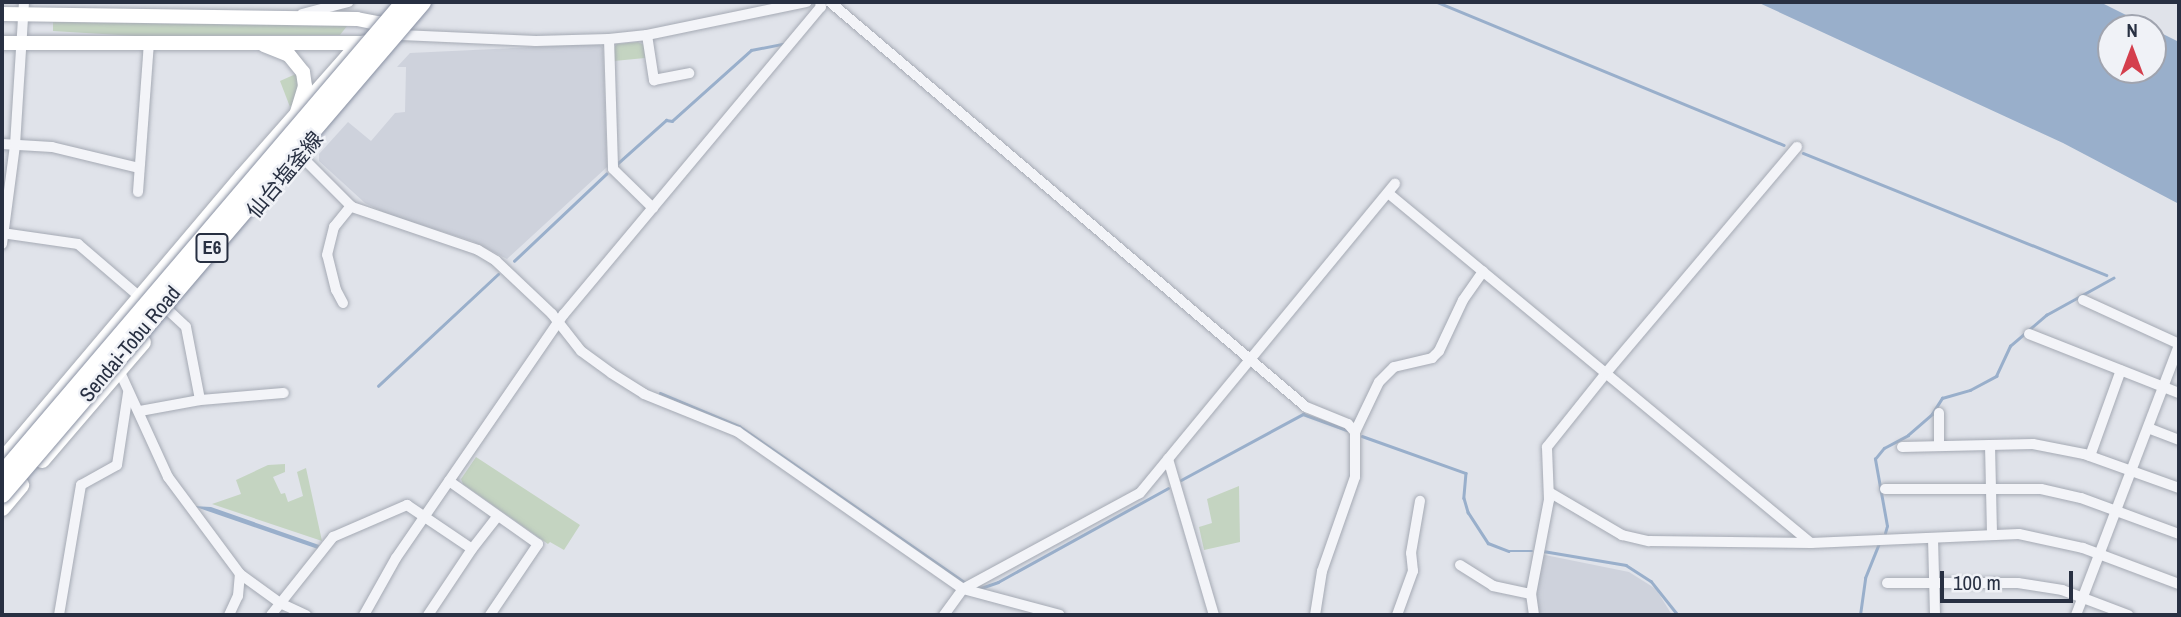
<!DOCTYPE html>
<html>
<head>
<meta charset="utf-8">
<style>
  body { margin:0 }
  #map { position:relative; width:2181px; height:617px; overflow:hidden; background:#e0e3ea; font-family:"Archivo Narrow","Noto Sans JP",sans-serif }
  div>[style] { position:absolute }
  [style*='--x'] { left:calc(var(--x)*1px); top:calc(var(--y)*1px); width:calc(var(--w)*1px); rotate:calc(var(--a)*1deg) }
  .built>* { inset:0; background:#ced2dc }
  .green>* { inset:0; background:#c4d4c1 }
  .water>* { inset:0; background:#99afcb }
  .stream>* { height:2.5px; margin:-1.25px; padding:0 1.25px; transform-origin:1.25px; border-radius:1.25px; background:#99afcb }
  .roads { filter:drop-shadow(0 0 2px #a5aab4) drop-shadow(0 0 2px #a5aab4) }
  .street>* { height:10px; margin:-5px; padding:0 5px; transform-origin:5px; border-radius:5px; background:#f3f4f8 }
  .secondary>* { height:14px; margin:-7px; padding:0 7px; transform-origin:7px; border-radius:7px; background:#fff }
  .primary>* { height:16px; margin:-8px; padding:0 8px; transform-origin:8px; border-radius:8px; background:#fff }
  .bridges { filter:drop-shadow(0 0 2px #878fa1) drop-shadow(0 0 2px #878fa1) }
  .highway-bridge>* { height:18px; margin:-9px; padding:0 9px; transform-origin:9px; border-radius:9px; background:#fff }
  span { translate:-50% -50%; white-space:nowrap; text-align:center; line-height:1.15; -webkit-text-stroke:5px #f0f2f7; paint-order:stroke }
  .shield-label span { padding:2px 5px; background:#f0f2f7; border:2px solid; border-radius:5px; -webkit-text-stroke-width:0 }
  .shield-label { font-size:19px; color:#283042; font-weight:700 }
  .street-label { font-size:21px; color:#283042 }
  .frame { position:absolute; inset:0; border:4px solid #283042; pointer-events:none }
  .north { position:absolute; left:2097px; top:14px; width:70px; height:70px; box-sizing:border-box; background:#f0f2f7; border:2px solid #a0a4af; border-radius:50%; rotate:0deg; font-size:19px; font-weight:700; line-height:28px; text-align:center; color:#283042 }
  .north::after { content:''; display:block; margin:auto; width:24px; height:32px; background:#d43f4d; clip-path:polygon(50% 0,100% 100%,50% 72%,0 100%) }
  .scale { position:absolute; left:1940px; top:571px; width:133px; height:32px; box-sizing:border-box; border:4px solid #283042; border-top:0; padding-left:9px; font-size:21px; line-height:24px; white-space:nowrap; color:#283042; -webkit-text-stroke:5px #f0f2f7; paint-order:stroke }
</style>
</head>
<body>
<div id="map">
  <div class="built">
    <i style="clip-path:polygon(599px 44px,603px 48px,607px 167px,507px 259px,472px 241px,387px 214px,365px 203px,319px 161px,319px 154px,348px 122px,371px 141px,395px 113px,405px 112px,406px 67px,397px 67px,410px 53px)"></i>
    <i style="clip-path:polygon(1540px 554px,1629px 572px,1656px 589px,1672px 615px,1538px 615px,1536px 596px)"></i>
  </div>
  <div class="green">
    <i style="clip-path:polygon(53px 22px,347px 26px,340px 35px,135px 36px,53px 31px)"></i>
    <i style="clip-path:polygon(638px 42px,644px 45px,645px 58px,614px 61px,613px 49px,617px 44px)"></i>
    <i style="clip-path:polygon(298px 73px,300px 78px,295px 101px,290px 107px,280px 81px)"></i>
    <i style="clip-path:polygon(476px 457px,580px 525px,564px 550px,550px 542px,548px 544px,463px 484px,461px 479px)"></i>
    <i style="clip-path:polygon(285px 464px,285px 472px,273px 477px,281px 494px,285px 493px,288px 502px,303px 496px,297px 472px,306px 468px,322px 541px,212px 504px,241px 494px,236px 480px,268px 465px)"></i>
    <i style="clip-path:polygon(1239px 486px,1240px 542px,1204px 550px,1199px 527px,1212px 523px,1207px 499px)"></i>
  </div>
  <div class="water">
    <i style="clip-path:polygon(1757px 2px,2100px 2px,2152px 28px,2111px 28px,2111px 70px,2153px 70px,2153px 29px,2179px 42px,2179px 204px,2063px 143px)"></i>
    <i style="clip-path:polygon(193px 506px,211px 507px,319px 545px,318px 549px)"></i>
  </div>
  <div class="stream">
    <i style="--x:1437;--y:2;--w:375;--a:22.4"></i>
    <i style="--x:1803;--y:153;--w:327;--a:21.9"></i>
    <i style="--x:617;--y:164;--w:66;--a:-41.9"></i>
    <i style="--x:666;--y:120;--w:6;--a:9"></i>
    <i style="--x:672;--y:121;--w:106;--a:-41.9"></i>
    <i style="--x:751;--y:50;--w:33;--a:-11"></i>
    <i style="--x:514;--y:261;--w:127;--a:-43.4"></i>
    <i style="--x:378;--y:386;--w:164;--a:-43"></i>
    <i style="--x:660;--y:393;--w:86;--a:22.7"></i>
    <i style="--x:739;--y:426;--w:277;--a:34.7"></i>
    <i style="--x:1362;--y:436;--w:110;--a:19.6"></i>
    <i style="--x:1466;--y:473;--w:25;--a:95"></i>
    <i style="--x:1464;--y:498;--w:15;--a:74"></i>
    <i style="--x:1468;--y:512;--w:37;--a:57"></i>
    <i style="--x:1488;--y:543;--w:22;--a:21"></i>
    <i style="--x:1509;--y:551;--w:23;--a:0"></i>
    <i style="--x:1181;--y:480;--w:139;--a:-28.4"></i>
    <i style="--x:1303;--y:414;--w:47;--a:20"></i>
    <i style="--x:1885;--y:533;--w:7;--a:-74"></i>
    <i style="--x:1887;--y:526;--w:68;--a:-100.2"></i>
    <i style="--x:1875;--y:459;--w:14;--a:-51"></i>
    <i style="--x:1884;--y:448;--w:27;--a:-28"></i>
    <i style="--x:1908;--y:435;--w:32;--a:-41"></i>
    <i style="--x:1932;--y:414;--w:19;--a:-58"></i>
    <i style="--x:1942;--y:398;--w:29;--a:-16"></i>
    <i style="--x:1970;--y:390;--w:30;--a:-28"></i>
    <i style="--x:1996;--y:376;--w:33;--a:-65"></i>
    <i style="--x:2010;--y:346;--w:48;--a:-40.7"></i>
    <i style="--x:2046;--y:315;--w:77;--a:-28.9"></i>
    <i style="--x:1543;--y:551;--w:84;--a:9.6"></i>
    <i style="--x:1626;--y:565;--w:30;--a:33"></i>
    <i style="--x:1651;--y:581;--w:43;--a:51.5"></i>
    <i style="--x:978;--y:589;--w:21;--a:-19"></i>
    <i style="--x:998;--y:582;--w:194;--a:-28.9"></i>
    <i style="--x:1860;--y:615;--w:37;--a:-82"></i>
    <i style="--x:1865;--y:578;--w:35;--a:-68"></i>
  </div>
  <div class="roads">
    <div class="street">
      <i style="--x:830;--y:2;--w:625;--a:40.39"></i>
      <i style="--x:1306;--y:407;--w:45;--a:22"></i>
      <i style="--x:1348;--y:424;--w:11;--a:49"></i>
      <i style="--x:1355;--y:432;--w:45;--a:90"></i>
      <i style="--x:1355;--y:477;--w:100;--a:109.3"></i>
      <i style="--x:1322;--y:571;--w:45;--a:99"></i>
      <i style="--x:302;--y:14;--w:48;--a:-14.6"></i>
      <i style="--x:401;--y:35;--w:135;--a:2.5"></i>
      <i style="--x:536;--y:41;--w:73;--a:-1.6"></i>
      <i style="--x:609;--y:39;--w:38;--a:-6"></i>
      <i style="--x:647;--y:35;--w:163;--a:-11.7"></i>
      <i style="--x:647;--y:35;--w:46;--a:81.2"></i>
      <i style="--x:654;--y:80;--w:36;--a:-11"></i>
      <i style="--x:609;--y:39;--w:130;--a:88.2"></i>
      <i style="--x:613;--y:169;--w:56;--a:44.3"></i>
      <i style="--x:2;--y:144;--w:50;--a:3.4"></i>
      <i style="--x:52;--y:147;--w:89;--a:13.6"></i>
      <i style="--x:301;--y:156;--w:72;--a:45"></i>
      <i style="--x:352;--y:207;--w:133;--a:18.8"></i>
      <i style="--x:478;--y:250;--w:21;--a:31"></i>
      <i style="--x:496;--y:261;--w:77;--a:43.4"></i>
      <i style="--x:552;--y:314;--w:47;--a:51.9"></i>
      <i style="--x:581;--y:351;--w:37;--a:36"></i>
      <i style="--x:611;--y:373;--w:39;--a:32"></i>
      <i style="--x:644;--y:394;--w:101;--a:22"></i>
      <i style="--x:738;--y:432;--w:274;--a:34.9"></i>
      <i style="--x:963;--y:589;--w:100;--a:15"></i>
      <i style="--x:138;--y:192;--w:151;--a:-85.8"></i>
      <i style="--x:1388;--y:193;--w:549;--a:39.61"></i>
      <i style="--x:2;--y:233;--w:77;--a:8.2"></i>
      <i style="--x:78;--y:244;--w:83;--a:40.6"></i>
      <i style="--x:2;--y:244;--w:100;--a:-82.5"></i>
      <i style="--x:15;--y:145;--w:143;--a:-86.4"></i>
      <i style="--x:2083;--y:300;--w:106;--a:24.6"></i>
      <i style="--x:343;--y:303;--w:15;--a:-118"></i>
      <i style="--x:336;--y:290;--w:36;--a:-104"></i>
      <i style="--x:327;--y:255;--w:29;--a:-76"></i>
      <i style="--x:334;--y:227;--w:27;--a:-51"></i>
      <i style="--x:169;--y:311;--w:23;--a:43"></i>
      <i style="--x:186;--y:327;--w:74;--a:79.1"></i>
      <i style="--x:2029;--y:334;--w:161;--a:21.5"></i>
      <i style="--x:119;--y:370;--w:118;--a:65.4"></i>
      <i style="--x:168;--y:477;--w:121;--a:53.4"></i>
      <i style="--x:240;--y:574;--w:49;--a:35.9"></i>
      <i style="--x:280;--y:603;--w:29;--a:25"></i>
      <i style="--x:140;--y:411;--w:61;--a:-10.4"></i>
      <i style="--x:200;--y:400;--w:84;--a:-4.8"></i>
      <i style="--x:2148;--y:428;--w:33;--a:21"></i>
      <i style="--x:1355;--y:432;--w:55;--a:-64.4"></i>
      <i style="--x:1379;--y:382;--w:21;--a:-45"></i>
      <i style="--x:1394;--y:367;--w:39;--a:-13"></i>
      <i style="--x:1432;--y:358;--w:10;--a:-45"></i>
      <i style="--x:1439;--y:351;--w:56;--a:-64.8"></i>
      <i style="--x:1463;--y:300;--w:35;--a:-55"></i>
      <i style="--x:1990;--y:445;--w:90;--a:88.7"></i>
      <i style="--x:1939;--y:446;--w:33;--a:-90"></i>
      <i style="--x:1902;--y:447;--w:131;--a:-1.3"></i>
      <i style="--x:2033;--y:444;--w:52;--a:11.1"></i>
      <i style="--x:2084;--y:454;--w:101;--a:19.7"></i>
      <i style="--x:2090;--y:456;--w:91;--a:-70.2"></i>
      <i style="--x:1168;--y:459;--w:163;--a:73.6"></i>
      <i style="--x:449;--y:481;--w:109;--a:35.3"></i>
      <i style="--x:538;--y:544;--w:86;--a:124.1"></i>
      <i style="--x:1885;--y:489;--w:156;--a:0"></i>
      <i style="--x:2041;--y:489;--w:41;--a:12.7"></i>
      <i style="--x:2081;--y:498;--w:104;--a:20.2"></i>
      <i style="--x:1549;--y:492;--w:85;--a:30.5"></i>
      <i style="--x:1622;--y:535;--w:28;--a:13"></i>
      <i style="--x:1649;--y:541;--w:162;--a:0.7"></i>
      <i style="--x:1811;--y:543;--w:208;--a:-2.5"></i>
      <i style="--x:2019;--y:534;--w:66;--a:12.3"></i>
      <i style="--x:2083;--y:548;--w:103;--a:20.6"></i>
      <i style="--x:1933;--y:538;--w:77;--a:88.5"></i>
      <i style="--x:1460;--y:565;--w:39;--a:32"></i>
      <i style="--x:1493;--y:586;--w:39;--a:12"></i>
      <i style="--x:1887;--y:583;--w:131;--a:0"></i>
      <i style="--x:2018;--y:583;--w:45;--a:9"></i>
      <i style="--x:2062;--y:590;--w:71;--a:20.7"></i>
      <i style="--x:59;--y:615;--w:132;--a:-80.4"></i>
      <i style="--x:81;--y:485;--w:41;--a:-29.1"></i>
      <i style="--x:117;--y:465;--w:73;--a:-81.3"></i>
      <i style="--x:229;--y:615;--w:21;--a:-65"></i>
      <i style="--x:238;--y:596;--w:22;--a:-85"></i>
      <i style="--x:271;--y:615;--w:100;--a:-51.5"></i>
      <i style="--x:333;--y:537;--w:81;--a:-23.4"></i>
      <i style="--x:407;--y:505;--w:78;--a:34.1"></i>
      <i style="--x:472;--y:549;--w:41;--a:-52"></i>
      <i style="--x:364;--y:615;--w:65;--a:-60.7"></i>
      <i style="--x:396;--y:558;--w:296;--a:-55.5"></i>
      <i style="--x:564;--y:314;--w:400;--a:-50.1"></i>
      <i style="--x:821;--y:7;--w:5;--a:-101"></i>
      <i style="--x:428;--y:615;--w:79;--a:-56.3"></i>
      <i style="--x:944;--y:615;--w:32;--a:-54"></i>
      <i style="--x:963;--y:589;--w:201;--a:-28.5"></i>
      <i style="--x:1140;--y:493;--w:401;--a:-50.5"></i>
      <i style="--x:1397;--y:615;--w:47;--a:-70"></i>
      <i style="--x:1413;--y:571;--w:18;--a:-96"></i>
      <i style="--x:1411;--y:553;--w:53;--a:-80.2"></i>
      <i style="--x:1534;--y:615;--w:21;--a:-98"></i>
      <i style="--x:1531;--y:594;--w:96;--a:-79.2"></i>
      <i style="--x:1549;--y:500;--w:53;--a:-92.2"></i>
      <i style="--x:1547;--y:447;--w:95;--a:-51.4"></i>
      <i style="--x:1606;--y:373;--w:296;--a:-49.8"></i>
      <i style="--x:2076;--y:615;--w:289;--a:-69.1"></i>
    </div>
    <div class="secondary">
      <i style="--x:2;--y:14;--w:355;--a:0.8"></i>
      <i style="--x:357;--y:19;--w:21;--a:11"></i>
      <i style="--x:378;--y:23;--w:15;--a:28"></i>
      <i style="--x:2;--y:43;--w:359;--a:0"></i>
      <i style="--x:361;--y:43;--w:15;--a:-11"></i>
      <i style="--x:264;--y:45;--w:27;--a:22"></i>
      <i style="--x:289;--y:55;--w:22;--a:51"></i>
      <i style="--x:303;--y:72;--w:14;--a:82"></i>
      <i style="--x:305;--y:86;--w:28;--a:107"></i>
    </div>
    <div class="primary">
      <i style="--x:42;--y:460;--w:155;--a:-49.4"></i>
      <i style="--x:2;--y:461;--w:372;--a:-49.8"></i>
      <i style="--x:242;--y:177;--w:168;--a:-48.6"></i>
      <i style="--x:2;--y:508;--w:30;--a:-50"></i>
    </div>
  </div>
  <div class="bridges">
    <div class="highway-bridge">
      <i style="--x:2;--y:475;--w:621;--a:-49.57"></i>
      <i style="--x:2;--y:494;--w:647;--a:-49.51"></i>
    </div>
  </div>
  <div class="shield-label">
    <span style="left:212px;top:248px">E6</span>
  </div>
  <div class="street-label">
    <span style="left:285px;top:175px;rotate:-50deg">仙台塩釜線</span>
    <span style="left:130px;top:344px;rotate:-50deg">Sendai-Tobu Road</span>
  </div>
  <div class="frame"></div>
  <div class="north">N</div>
  <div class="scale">100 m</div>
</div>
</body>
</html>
